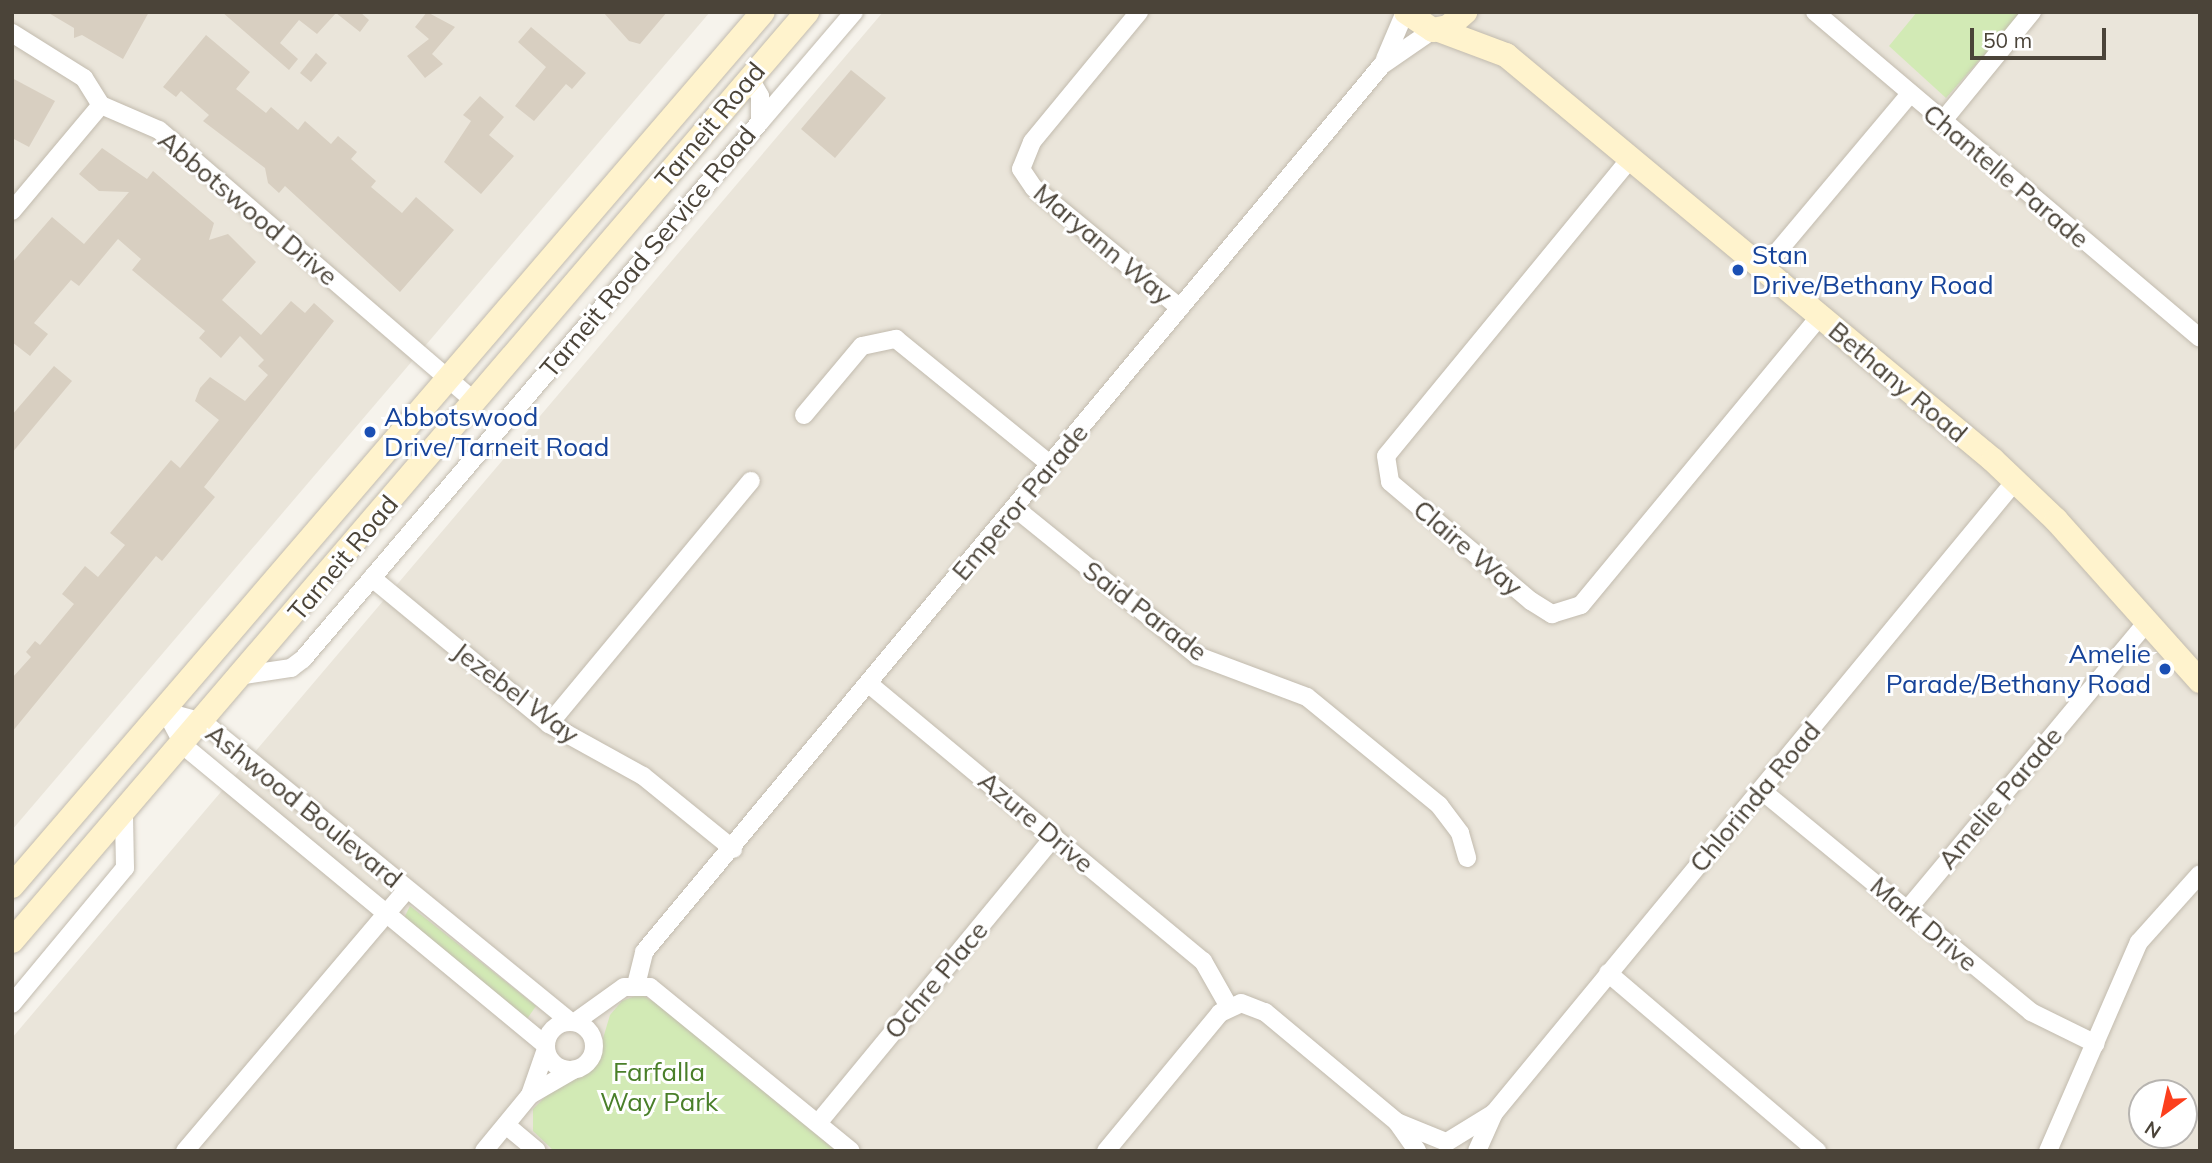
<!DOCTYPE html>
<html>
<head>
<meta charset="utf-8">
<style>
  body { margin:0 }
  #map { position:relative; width:2212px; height:1163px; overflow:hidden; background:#f6f3ec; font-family:Mulish,sans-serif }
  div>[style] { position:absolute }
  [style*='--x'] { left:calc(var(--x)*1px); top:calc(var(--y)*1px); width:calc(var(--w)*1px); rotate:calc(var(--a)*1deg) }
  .residential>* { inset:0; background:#eae5da }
  .green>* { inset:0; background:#d2eab5 }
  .building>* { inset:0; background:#d8cfc1 }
  .roads { filter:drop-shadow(0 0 2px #c2bbae) drop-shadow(0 0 2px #c2bbae) }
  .street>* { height:18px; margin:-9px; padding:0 9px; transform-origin:9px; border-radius:9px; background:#fff }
  .street>.ring { margin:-9px; padding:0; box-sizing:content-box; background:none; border:18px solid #fff; border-radius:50% }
  .secondary>* { height:24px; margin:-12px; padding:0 12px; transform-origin:12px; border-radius:12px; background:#fff3cd }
  .dots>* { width:19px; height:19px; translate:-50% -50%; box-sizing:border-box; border:4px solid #fff; border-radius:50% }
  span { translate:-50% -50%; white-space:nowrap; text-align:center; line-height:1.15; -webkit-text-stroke:6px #fff; paint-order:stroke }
  .street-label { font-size:26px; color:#4b4439 }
  .transit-label { font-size:26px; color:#164399 }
  .left { translate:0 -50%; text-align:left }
  .right { translate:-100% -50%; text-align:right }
  .park-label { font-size:26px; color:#4a7f2a }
  .frame { position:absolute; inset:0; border:14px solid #4b4439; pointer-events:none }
  .north { position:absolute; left:2128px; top:1079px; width:70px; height:70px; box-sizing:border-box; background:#fff; border:2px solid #b7b4b0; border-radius:50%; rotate:213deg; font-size:19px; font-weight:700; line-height:28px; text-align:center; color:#4b4439 }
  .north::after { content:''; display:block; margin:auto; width:24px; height:32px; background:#fc3f1d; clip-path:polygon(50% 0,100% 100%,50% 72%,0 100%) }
  .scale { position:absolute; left:1970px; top:28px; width:136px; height:32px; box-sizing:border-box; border:4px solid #4b4439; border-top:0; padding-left:9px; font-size:21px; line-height:24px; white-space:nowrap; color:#4b4439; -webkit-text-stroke:5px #fff; paint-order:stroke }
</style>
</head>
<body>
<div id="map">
  <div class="residential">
    <i style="clip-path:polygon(12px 12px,710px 12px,12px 830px)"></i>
    <i style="clip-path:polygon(evenodd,883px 12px,2200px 12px,2200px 1151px,12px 1151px,12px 1038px,883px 12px,2142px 1093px,2184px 1093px,2184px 1135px,2142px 1135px,2142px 1093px)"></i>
  </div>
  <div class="green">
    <i style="clip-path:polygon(1917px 12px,2022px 12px,1946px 98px,1889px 46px)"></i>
    <i style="clip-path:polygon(410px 906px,536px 1006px,527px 1019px,404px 918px)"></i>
    <i style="clip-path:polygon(640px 994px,661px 1006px,836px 1151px,554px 1151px,533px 1131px,533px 1109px,560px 1082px,595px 1065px,610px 1015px,622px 1001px)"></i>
  </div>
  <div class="building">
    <i style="clip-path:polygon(47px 12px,149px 12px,123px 59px,82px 35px,74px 38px,74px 28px)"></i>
    <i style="clip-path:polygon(222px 12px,360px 12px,369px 20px,360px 32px,336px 13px,317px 34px,299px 20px,280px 43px,298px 59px,289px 70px)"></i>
    <i style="clip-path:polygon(427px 12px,455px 27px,432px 54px,443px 64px,425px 78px,407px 56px,429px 39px,415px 27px)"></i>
    <i style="clip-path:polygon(603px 12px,667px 12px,640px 44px,629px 41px)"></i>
    <i style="clip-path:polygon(531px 27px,586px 73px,572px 89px,566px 84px,534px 121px,515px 106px,546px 67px,518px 42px)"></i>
    <i style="clip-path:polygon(206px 35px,250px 72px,236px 89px,266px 113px,271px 107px,298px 130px,305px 121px,331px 144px,338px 136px,357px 152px,351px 159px,376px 181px,371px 187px,402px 213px,416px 197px,454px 230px,400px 292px,285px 186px,279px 193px,268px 183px,265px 168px,203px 121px,209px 115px,181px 91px,176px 97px,163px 87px)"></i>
    <i style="clip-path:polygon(316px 53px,327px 63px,311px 82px,300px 73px)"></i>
    <i style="clip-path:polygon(851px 70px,886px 98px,835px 158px,801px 129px)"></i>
    <i style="clip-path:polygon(12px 78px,55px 101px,29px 147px,12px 138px)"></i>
    <i style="clip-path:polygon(480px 96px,504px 117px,489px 135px,514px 156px,481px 194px,444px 162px,471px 121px,463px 115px)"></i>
    <i style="clip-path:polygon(102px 148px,147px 179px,153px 171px,214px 223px,209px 240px,228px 234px,256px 262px,222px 300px,261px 335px,291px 301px,305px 313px,314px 303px,334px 321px,204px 487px,215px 497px,162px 561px,156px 556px,12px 732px,12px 678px,31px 657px,26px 652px,35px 641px,40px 645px,74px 604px,62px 594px,85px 566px,98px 577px,125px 545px,110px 533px,171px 460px,180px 468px,219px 420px,195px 401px,200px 388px,210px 377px,245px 401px,268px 375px,258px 366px,264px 360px,240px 336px,221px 358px,199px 338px,205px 331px,132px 270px,141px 259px,118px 239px,79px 286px,71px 280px,34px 323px,48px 334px,30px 356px,12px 342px,12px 263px,52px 217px,84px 244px,129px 192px,99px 191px,79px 174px)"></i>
    <i style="clip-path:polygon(54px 366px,72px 381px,12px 453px,12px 415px)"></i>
  </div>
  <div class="roads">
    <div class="street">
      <i style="--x:1139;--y:12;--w:168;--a:129.5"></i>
      <i style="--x:1032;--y:142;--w:29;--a:112"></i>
      <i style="--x:1021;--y:169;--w:23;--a:56"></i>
      <i style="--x:1034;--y:188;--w:189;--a:39.4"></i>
      <i style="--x:1815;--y:12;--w:504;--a:40.26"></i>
      <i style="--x:12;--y:33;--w:85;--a:32"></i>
      <i style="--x:84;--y:78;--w:32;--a:58"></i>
      <i style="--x:101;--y:105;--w:63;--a:23.3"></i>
      <i style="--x:159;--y:130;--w:417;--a:40.7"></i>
      <i style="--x:1385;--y:59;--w:51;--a:-66.9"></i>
      <i style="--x:760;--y:122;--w:145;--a:-49.5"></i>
      <i style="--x:1941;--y:123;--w:144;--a:-50.7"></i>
      <i style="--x:1630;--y:159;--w:384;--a:129.4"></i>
      <i style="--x:1386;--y:456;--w:26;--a:81"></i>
      <i style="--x:1390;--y:482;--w:185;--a:40.2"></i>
      <i style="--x:1531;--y:601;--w:25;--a:32"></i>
      <i style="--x:1552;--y:614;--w:30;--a:-17"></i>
      <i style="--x:1581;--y:605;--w:375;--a:-50.4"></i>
      <i style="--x:12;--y:211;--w:138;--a:-50"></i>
      <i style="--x:1763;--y:269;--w:229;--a:-50"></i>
      <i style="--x:804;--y:415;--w:90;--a:-50"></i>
      <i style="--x:862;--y:346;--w:35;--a:-12"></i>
      <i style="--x:896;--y:339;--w:200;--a:39.1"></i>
      <i style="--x:1015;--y:508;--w:235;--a:39"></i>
      <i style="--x:1198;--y:656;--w:116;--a:20.6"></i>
      <i style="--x:1307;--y:697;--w:171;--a:39.3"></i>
      <i style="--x:1439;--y:805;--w:35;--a:53"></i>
      <i style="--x:1460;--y:833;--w:26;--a:74"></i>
      <i style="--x:372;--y:578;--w:229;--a:39.5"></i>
      <i style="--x:549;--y:724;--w:107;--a:29"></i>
      <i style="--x:643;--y:776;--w:116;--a:39"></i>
      <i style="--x:244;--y:675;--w:48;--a:-8.5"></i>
      <i style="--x:291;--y:668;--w:15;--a:-37"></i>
      <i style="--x:303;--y:659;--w:705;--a:-49.6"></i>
      <i style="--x:760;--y:122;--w:26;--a:-90"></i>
      <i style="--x:760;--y:96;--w:20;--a:-120"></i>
      <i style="--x:869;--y:684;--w:434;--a:39.7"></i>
      <i style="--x:1203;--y:961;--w:53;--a:60.5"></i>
      <i style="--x:166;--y:712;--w:38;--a:15"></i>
      <i style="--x:203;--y:722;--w:473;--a:39.2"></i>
      <i style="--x:166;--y:712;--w:38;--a:62"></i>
      <i style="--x:184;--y:746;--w:470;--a:39.6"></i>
      <i style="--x:549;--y:724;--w:316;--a:-50.3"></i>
      <i style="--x:1761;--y:790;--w:350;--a:39.4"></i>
      <i style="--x:2031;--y:1012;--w:72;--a:26.2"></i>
      <i style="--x:1907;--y:910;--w:375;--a:-50.2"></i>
      <i style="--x:1608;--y:973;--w:275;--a:40.4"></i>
      <i style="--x:636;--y:985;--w:34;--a:-76"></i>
      <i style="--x:644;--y:952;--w:1154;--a:-50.24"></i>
      <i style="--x:1382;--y:65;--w:62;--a:-34.5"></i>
      <i style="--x:12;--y:1004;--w:177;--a:-50.3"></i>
      <i style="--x:125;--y:868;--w:53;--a:-91.1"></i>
      <i class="ring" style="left:546px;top:1022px;width:30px;height:30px"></i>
      <i style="--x:575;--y:1022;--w:60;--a:-35.5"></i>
      <i style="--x:624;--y:987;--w:26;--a:0"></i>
      <i style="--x:650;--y:987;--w:259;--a:39.2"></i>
      <i style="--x:530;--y:1095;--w:49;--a:-70.8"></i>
      <i style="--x:1397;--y:1122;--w:35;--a:55"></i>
      <i style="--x:818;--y:1123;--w:371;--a:-50.5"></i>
      <i style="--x:506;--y:1125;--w:40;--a:40"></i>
      <i style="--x:1447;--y:1142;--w:55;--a:-31.7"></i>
      <i style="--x:185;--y:1151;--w:343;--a:-49.7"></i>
      <i style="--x:484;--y:1151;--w:72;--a:-50.6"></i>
      <i style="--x:530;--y:1095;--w:50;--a:-30.2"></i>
      <i style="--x:1106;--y:1151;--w:179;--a:-50.4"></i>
      <i style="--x:1220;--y:1013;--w:23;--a:-25"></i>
      <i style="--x:1241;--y:1003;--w:26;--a:21"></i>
      <i style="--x:1265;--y:1012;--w:172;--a:39.8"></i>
      <i style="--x:1397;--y:1122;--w:53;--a:22.2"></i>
      <i style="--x:1477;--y:1151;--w:42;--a:-65.9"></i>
      <i style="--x:1494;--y:1113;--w:820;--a:-50.49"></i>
      <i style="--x:2048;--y:1151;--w:228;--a:-66.5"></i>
      <i style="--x:2139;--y:942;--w:91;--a:-48.1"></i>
    </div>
    <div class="secondary">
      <i style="--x:1406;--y:12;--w:32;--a:34"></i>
      <i style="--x:1433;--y:30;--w:15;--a:-11"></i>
      <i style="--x:1448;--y:27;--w:23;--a:-41"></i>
      <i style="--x:1439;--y:30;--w:72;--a:20.5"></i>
      <i style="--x:1506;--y:55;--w:633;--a:39.75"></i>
      <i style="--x:1993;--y:460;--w:87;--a:43.6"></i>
      <i style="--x:2056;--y:520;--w:216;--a:48.2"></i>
      <i style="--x:12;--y:886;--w:1152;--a:-49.33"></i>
      <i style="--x:12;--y:941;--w:1223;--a:-49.44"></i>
    </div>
  </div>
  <div class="dots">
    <i style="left:1738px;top:270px;background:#1a4fb4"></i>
    <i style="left:370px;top:432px;background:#1a4fb4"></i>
    <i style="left:2165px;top:669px;background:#1a4fb4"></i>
  </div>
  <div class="street-label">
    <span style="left:710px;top:125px;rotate:-50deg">Tarneit Road</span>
    <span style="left:2006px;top:176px;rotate:40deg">Chantelle Parade</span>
    <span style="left:248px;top:208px;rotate:40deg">Abbotswood Drive</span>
    <span style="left:1103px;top:244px;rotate:40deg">Maryann Way</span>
    <span style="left:648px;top:252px;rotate:-50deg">Tarneit Road Service Road</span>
    <span style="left:1898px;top:382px;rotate:40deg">Bethany Road</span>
    <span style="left:1020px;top:502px;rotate:-50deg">Emperor Parade</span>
    <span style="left:1468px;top:548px;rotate:40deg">Claire Way</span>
    <span style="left:343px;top:558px;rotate:-50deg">Tarneit Road</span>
    <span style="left:1145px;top:611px;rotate:37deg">Said Parade</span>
    <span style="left:516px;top:693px;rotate:37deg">Jezebel Way</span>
    <span style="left:1755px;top:797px;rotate:-50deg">Chlorinda Road</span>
    <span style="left:2000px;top:798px;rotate:-50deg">Amelie Parade</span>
    <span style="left:304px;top:806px;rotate:39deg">Ashwood Boulevard</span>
    <span style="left:1036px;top:822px;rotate:40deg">Azure Drive</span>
    <span style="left:1924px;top:924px;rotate:40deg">Mark Drive</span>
    <span style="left:936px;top:980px;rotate:-50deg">Ochre Place</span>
  </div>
  <div class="transit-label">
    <span class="left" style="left:1752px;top:270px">Stan<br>Drive/Bethany Road</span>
    <span class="left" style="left:384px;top:432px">Abbotswood<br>Drive/Tarneit Road</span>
    <span class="right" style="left:2151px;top:669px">Amelie<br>Parade/Bethany Road</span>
  </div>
  <div class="park-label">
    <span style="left:659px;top:1087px">Farfalla<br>Way Park</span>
  </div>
  <div class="frame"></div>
  <div class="north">N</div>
  <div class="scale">50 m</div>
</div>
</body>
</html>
